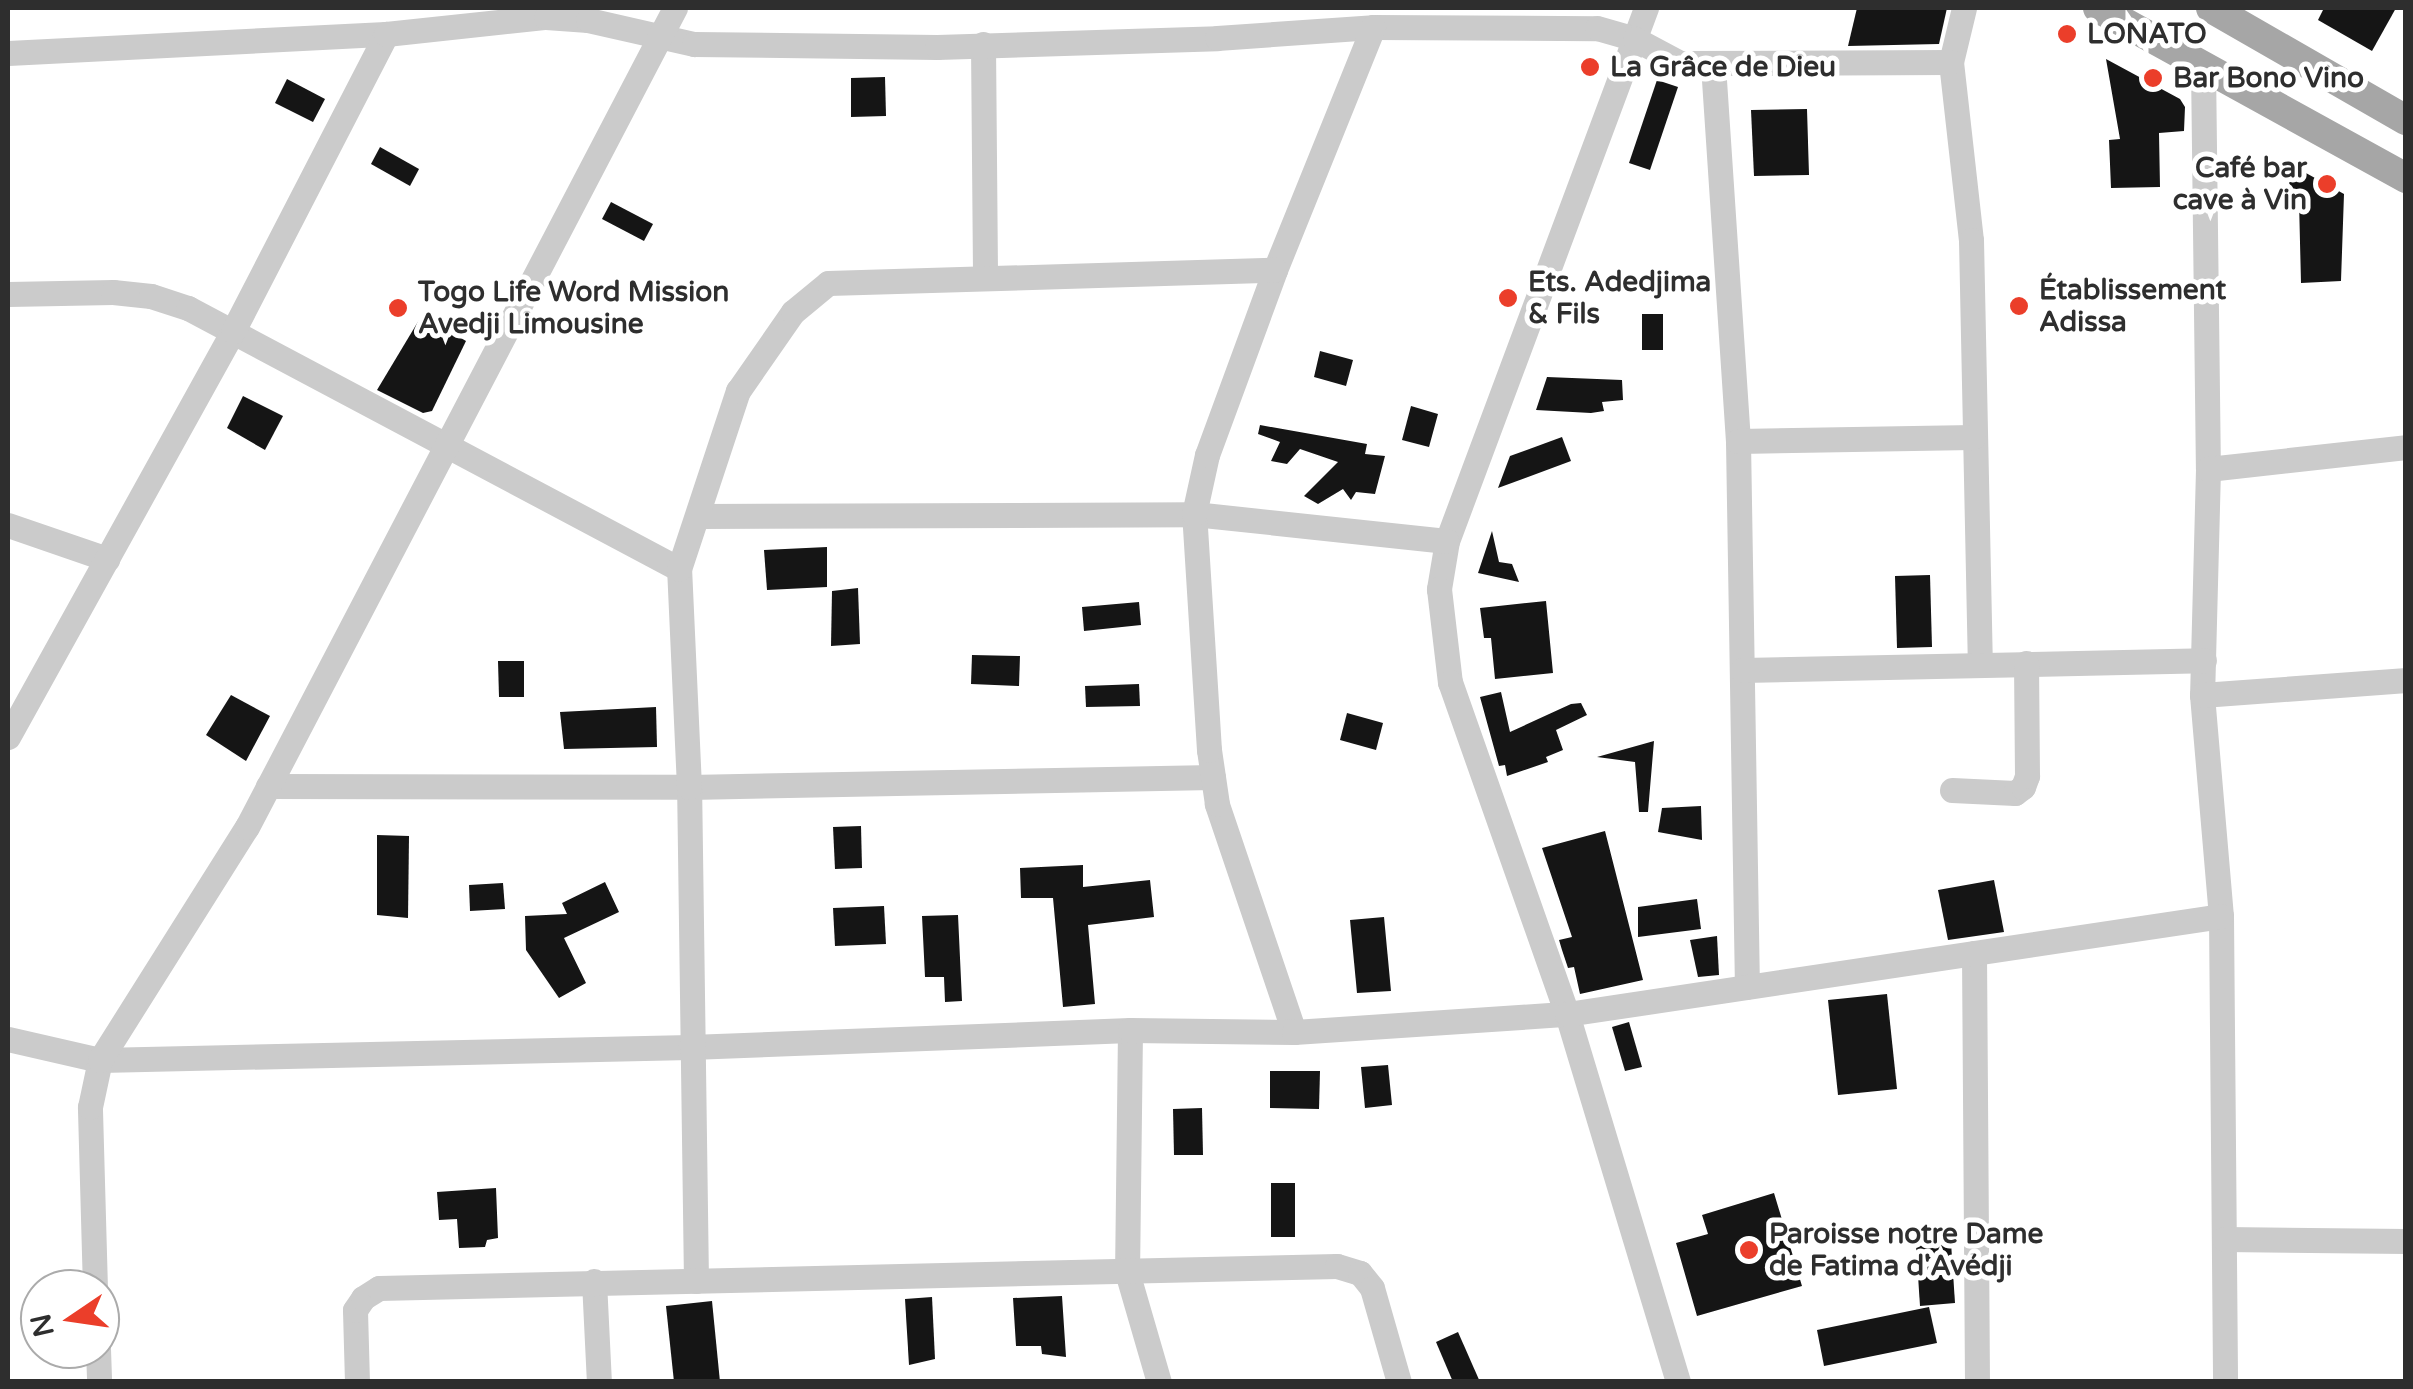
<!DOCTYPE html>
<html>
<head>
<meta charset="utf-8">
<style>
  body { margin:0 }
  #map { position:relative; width:2413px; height:1389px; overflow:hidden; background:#fff; font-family:"Varela Round",sans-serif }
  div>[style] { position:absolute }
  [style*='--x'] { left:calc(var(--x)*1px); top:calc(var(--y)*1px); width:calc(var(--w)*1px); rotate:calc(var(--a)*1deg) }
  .building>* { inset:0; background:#151515 }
  .minor>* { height:25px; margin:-12.5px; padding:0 12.5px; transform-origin:12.5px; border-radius:12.5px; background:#cbcbcb }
  .major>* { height:30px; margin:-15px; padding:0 15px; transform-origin:15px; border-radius:15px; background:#a6a6a6 }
  .dots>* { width:28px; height:28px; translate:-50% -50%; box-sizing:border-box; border:5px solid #fff; border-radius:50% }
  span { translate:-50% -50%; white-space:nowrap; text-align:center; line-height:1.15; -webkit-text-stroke:10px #fff; paint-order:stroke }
  .poi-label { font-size:28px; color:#2e2e2e; font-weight:700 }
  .left { translate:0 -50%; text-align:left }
  .right { translate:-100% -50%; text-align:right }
  .frame { position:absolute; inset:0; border:10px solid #2e2e2e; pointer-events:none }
  .north { position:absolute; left:20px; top:1269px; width:100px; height:100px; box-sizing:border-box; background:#fff; border:2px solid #ababab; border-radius:50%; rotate:257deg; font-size:28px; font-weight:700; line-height:40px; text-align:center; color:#2e2e2e }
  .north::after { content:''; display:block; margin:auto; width:35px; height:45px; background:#eb3e2a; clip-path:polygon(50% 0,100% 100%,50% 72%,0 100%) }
</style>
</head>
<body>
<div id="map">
  <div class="building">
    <i style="clip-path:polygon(1857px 8px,1947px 8px,1939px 44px,1848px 46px)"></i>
    <i style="clip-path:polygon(2324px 8px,2396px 8px,2372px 51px,2318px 20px)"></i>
    <i style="clip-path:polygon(2106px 59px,2180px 99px,2185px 107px,2184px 131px,2159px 133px,2160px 187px,2111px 188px,2109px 140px,2120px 139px)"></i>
    <i style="clip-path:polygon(885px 77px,886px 116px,851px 117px,851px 78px)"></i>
    <i style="clip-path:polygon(287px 79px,325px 99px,313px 122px,275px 103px)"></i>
    <i style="clip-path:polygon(1657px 80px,1678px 87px,1650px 170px,1629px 163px)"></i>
    <i style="clip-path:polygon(1807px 109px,1809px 175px,1754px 176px,1751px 110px)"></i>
    <i style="clip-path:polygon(380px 147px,419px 169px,410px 186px,371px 164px)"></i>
    <i style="clip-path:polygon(2286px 162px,2344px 194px,2341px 281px,2301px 283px,2299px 201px,2292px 201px)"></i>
    <i style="clip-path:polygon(611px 202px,653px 224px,644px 241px,602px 219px)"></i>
    <i style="clip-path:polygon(1642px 314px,1663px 314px,1663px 350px,1642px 350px)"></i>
    <i style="clip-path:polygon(422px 315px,466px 341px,432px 411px,423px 413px,377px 390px)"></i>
    <i style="clip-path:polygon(1320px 351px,1353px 360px,1346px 386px,1314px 377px)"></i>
    <i style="clip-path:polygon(1547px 377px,1622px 380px,1623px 400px,1602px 402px,1604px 411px,1591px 413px,1536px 410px)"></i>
    <i style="clip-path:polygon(243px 396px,283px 416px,265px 450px,227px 428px)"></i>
    <i style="clip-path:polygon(1411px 406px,1438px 414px,1429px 447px,1402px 440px)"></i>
    <i style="clip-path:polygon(1260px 425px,1367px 444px,1365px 454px,1385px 456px,1375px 494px,1356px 492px,1351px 500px,1343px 489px,1318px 504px,1304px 496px,1338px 462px,1300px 449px,1287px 464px,1271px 461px,1280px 442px,1258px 434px)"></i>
    <i style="clip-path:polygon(1562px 437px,1571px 461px,1498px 488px,1510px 456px)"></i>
    <i style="clip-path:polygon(1492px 531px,1499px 562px,1512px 564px,1519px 582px,1478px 573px)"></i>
    <i style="clip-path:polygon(827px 547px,827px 587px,767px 590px,764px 550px)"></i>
    <i style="clip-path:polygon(1930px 575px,1932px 647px,1897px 648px,1895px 576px)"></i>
    <i style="clip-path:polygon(858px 588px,860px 644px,831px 646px,832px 591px)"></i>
    <i style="clip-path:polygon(1546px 601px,1553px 673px,1495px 679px,1491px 638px,1484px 638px,1480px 608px)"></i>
    <i style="clip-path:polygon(1139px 602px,1141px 625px,1084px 631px,1082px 607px)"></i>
    <i style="clip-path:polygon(972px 655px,1020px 656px,1019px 686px,971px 684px)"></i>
    <i style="clip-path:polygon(498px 661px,524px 661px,524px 697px,499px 697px)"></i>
    <i style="clip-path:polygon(1139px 684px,1140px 706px,1086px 707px,1085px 686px)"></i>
    <i style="clip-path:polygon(1501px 692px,1510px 732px,1571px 704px,1581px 703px,1587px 715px,1556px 730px,1563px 750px,1546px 757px,1548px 762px,1507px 776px,1505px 765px,1499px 766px,1480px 697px)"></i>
    <i style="clip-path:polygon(231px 695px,270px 716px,246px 761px,206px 735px)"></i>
    <i style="clip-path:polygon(656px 707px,657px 747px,564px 749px,560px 712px)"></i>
    <i style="clip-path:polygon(1347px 713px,1383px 723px,1376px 750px,1340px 740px)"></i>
    <i style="clip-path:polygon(1654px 741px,1648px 812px,1639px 812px,1635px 762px,1597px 757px)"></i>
    <i style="clip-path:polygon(1701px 806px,1702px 840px,1658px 832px,1662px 808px)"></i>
    <i style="clip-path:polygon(861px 826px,862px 868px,835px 869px,833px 827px)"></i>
    <i style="clip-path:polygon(1605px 831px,1643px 980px,1580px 994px,1574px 967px,1568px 968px,1562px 950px,1559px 940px,1572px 937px,1542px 848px)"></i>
    <i style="clip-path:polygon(377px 835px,409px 836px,408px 918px,377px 915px)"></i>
    <i style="clip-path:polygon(1083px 865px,1083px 887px,1150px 880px,1154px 917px,1088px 925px,1095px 1004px,1063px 1007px,1053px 898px,1021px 898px,1020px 868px)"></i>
    <i style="clip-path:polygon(1994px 880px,2004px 932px,1948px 940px,1938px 890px)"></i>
    <i style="clip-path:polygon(605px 882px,619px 912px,564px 938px,586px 983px,559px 998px,526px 950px,525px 916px,567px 914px,562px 903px)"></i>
    <i style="clip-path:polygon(503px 883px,505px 909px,470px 911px,469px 885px)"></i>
    <i style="clip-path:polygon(1697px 899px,1701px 929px,1638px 937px,1638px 907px)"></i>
    <i style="clip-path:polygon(884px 906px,886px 944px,835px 946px,833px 908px)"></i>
    <i style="clip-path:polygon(958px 915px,962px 1001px,945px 1002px,944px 977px,925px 977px,922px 916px)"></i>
    <i style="clip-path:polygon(1384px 917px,1391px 991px,1357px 993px,1350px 920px)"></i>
    <i style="clip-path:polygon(1717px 936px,1719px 975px,1698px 977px,1690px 940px)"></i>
    <i style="clip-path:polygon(1887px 994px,1897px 1089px,1838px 1095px,1828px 1000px)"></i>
    <i style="clip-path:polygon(1629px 1022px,1642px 1067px,1625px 1071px,1612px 1027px)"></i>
    <i style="clip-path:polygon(1388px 1065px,1392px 1105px,1365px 1108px,1361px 1067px)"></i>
    <i style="clip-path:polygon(1270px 1071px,1320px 1071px,1319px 1109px,1270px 1108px)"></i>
    <i style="clip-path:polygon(1202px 1108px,1203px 1155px,1174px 1155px,1173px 1109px)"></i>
    <i style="clip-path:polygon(1271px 1183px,1295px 1183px,1295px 1237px,1271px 1237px)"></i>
    <i style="clip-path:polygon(496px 1188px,498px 1238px,487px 1240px,485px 1247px,459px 1248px,457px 1219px,439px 1220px,437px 1192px)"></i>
    <i style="clip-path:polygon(1774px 1193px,1802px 1286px,1697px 1316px,1676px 1243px,1708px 1234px,1702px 1215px)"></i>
    <i style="clip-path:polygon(1951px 1242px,1955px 1303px,1920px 1306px,1916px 1245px)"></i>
    <i style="clip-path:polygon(1062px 1296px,1066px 1357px,1042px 1354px,1041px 1346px,1016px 1346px,1013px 1298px)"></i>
    <i style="clip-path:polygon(932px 1297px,935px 1359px,909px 1365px,905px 1299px)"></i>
    <i style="clip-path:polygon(712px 1301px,720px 1382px,674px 1382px,666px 1306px)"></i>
    <i style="clip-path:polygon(1929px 1307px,1937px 1343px,1824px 1366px,1817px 1330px)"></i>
    <i style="clip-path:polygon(1458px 1332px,1480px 1382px,1453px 1382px,1436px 1342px)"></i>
  </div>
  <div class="minor">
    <i style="--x:1646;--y:8;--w:569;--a:110.47"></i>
    <i style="--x:1447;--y:541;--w:49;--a:99.5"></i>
    <i style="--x:1439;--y:589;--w:94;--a:83.3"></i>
    <i style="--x:1450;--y:682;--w:352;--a:70.6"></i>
    <i style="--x:1567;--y:1014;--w:384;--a:73.2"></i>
    <i style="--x:1964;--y:8;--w:56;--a:103.5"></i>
    <i style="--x:1951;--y:62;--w:179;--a:83.6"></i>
    <i style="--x:1971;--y:240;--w:424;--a:88.8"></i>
    <i style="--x:983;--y:44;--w:233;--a:89.5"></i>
    <i style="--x:8;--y:53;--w:378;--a:-2.9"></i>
    <i style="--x:1713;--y:65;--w:377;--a:86.2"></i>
    <i style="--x:1738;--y:441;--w:546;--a:89.06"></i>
    <i style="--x:2203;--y:66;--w:403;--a:89.3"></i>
    <i style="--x:2208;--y:469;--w:226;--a:91.5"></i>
    <i style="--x:2202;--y:695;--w:222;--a:85.1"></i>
    <i style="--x:2221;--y:916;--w:466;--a:89.5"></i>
    <i style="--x:8;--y:294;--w:105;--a:-1.1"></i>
    <i style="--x:113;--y:292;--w:38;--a:6"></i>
    <i style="--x:151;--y:296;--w:39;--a:18"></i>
    <i style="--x:188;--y:308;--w:556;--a:27.99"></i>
    <i style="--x:1738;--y:441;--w:235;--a:-1"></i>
    <i style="--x:2208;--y:469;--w:199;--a:-6.3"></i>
    <i style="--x:700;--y:516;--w:494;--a:-0.2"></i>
    <i style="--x:1194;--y:514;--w:254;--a:6.1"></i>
    <i style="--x:8;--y:525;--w:105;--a:19"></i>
    <i style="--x:1742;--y:670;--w:462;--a:-1.2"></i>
    <i style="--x:2202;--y:695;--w:205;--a:-4.2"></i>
    <i style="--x:8;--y:737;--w:464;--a:-61"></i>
    <i style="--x:233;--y:331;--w:334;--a:-62.7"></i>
    <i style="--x:386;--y:34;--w:161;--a:-6.1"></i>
    <i style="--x:546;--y:17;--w:42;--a:4.1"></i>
    <i style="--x:588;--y:20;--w:109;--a:12.8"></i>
    <i style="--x:694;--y:44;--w:243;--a:0.7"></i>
    <i style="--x:937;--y:47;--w:280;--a:-1.8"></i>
    <i style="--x:1217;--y:38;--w:156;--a:-4"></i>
    <i style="--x:1373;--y:27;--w:224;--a:0.3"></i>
    <i style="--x:1597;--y:28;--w:40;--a:16"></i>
    <i style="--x:1635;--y:39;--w:51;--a:28.1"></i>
    <i style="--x:1680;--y:63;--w:271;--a:-0.2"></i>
    <i style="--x:268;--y:786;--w:421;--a:0.1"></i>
    <i style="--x:689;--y:787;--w:524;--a:-1.09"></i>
    <i style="--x:1952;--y:790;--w:63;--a:2.7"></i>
    <i style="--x:2015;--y:793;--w:10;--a:-37"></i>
    <i style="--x:2023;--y:787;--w:12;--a:-70"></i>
    <i style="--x:2027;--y:776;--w:113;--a:-90.5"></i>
    <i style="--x:1974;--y:953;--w:429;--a:89.6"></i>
    <i style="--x:1130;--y:1030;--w:242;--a:90.7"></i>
    <i style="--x:1127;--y:1272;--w:115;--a:73.8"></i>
    <i style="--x:1294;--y:1032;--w:241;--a:-108.7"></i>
    <i style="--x:1217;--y:804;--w:55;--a:-98.4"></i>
    <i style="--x:1209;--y:750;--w:236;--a:-93.6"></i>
    <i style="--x:1194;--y:514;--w:60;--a:-77.6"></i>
    <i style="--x:1207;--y:455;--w:197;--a:-69.8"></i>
    <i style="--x:1275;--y:270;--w:262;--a:-68"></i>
    <i style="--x:8;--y:1039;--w:94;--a:12.9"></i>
    <i style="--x:100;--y:1060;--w:590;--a:-1.26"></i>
    <i style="--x:690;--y:1047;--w:440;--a:-2.2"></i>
    <i style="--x:1130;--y:1030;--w:164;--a:0.7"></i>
    <i style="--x:1294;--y:1032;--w:274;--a:-3.8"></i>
    <i style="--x:1567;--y:1014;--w:661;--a:-8.52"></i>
    <i style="--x:2224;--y:1239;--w:182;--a:0.6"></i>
    <i style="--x:594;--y:1281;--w:101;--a:87.2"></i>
    <i style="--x:696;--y:1281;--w:494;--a:-90.8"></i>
    <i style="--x:689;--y:787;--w:218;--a:-92.6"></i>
    <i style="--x:679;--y:569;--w:188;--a:-71.7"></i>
    <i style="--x:738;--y:391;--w:96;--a:-55.2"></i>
    <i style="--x:793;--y:312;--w:45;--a:-39.6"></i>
    <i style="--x:828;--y:283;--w:447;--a:-1.7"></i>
    <i style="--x:95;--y:1289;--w:182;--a:-91.6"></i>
    <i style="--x:90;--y:1107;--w:48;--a:-78"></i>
    <i style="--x:100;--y:1060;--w:275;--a:-57.8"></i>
    <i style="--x:247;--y:827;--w:924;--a:-62.41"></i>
    <i style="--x:98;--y:1349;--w:33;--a:88"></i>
    <i style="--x:357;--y:1382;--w:72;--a:-91.6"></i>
    <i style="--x:355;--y:1310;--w:14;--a:-56"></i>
    <i style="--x:363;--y:1298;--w:19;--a:-32"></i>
    <i style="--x:379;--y:1288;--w:958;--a:-1.32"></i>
    <i style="--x:1337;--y:1266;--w:24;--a:17"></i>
    <i style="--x:1360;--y:1273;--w:19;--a:51"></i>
    <i style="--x:1372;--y:1288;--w:98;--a:74"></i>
  </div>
  <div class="major">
    <i style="--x:2098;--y:8;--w:352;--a:28.9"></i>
    <i style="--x:2211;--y:8;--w:225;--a:29.9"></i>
  </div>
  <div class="dots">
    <i style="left:2067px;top:34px;background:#eb3e2a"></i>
    <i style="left:1590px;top:67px;background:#eb3e2a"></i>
    <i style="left:2153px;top:78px;background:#eb3e2a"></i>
    <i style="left:2327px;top:184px;background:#eb3e2a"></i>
    <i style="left:1508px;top:298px;background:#eb3e2a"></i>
    <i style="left:2019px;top:306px;background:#eb3e2a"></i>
    <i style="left:398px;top:308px;background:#eb3e2a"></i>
    <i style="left:1749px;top:1250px;background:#eb3e2a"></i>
  </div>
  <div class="poi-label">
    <span class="left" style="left:2087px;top:34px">LONATO</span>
    <span class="left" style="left:1610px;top:67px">La Grâce de Dieu</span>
    <span class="left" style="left:2173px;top:78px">Bar Bono Vino</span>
    <span class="right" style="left:2307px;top:184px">Café bar<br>cave à Vin</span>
    <span class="left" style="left:1528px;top:298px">Ets. Adedjima<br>&amp; Fils</span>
    <span class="left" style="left:2039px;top:306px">Établissement<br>Adissa</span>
    <span class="left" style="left:418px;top:308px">Togo Life Word Mission<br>Avedji Limousine</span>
    <span class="left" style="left:1769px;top:1250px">Paroisse notre Dame<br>de Fatima d'Avédji</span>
  </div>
  <div class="frame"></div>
  <div class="north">N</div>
</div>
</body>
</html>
